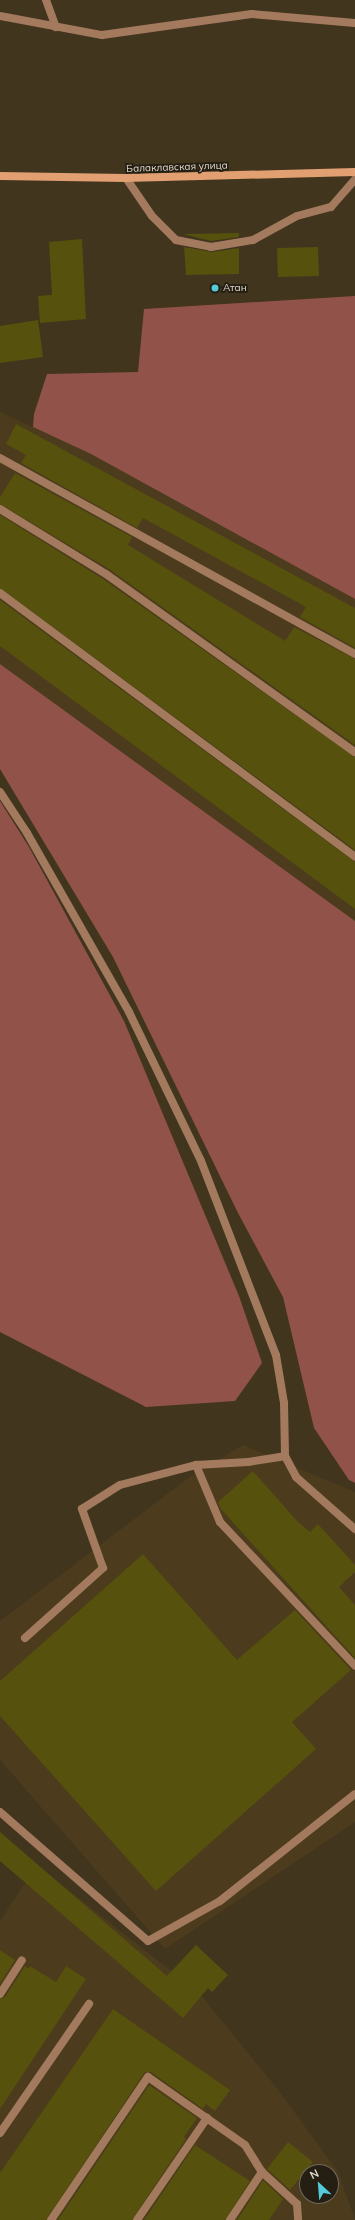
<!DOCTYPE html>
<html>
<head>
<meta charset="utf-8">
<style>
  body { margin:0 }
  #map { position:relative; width:355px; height:2220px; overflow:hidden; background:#42351e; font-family:Mulish,sans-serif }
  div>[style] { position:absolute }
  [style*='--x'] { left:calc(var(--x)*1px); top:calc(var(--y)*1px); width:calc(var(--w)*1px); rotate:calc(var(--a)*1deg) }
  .built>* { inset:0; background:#4c3b1d }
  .forest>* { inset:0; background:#915349 }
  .building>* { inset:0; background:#56510c }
  .service>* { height:8px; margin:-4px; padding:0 4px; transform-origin:4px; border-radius:4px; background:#a47a5e }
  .secondary>* { height:8px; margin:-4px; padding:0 4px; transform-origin:4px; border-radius:4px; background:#e19f72 }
  .dots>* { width:11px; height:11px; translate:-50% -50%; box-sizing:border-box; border:2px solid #241e13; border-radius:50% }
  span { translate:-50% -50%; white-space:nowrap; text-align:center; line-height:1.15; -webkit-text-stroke:3.5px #241e13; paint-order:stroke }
  .street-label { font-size:10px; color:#e1d9cb }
  .poi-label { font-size:10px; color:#e1d9cb }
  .left { translate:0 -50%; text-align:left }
  .north { position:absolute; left:299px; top:2164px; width:40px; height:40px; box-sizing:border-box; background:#241e13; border:1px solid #70695d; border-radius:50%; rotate:334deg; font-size:11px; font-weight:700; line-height:16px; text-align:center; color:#e1d9cb }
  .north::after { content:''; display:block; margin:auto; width:14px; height:18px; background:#53cbda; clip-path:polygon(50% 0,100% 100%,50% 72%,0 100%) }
</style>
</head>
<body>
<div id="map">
  <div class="built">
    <i style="clip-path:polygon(0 412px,91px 454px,355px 599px,355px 921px,0 664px)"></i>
    <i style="clip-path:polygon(243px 1445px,355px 1492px,355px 1822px,165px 1949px,0 1760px,0 1621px,191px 1476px)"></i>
    <i style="clip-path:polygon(evenodd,37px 1865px,200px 1994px,279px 2091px,338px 2172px,355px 2220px,0 2220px,0 1921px,37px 1865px,307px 2172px,331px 2172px,331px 2196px,307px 2196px,307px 2172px)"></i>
  </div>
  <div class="forest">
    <i style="clip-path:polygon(355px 296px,355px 599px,91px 454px,33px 427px,34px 414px,47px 374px,138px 372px,144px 309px)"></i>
    <i style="clip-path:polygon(0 664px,355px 921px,355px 1483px,349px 1480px,314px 1428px,283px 1297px,238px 1213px,113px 957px,0 769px)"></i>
    <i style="clip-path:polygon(0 801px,29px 847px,124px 1021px,239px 1296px,262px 1363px,235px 1401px,146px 1407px,0 1332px)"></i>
  </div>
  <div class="building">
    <i style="clip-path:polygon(239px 233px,239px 237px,211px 241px,183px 234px)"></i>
    <i style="clip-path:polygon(82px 239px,86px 319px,40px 323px,38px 296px,52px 295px,49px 242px)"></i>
    <i style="clip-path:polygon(184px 247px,212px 252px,239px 248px,239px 274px,186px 275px)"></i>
    <i style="clip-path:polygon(318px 247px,319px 276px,278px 277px,277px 248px)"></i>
    <i style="clip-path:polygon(38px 320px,43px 357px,0 363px,0 326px)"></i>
    <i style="clip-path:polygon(16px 424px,355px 608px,355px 648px,300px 617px,306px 607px,143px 518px,137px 528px,21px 463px,26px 455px,6px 444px)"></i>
    <i style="clip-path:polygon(15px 473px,132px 537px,128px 545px,285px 641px,294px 627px,355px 659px,355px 745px,109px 569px,0 504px,0 497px)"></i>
    <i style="clip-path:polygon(0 515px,103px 579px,355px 757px,355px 850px,0 588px)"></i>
    <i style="clip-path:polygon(0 600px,355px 862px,355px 909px,0 646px)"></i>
    <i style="clip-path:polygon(253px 1471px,297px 1521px,310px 1532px,318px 1524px,355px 1565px,355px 1572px,339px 1587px,355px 1605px,355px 1658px,220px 1508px,218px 1502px)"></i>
    <i style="clip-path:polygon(143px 1554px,237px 1660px,295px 1610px,351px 1670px,292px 1722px,316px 1749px,156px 1891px,0 1716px,0 1681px)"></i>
    <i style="clip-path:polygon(0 1832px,167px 1976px,196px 1945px,228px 1975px,212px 1992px,208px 1988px,183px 2018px,0 1861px)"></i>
    <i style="clip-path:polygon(0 1950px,15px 1960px,0 1984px)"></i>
    <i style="clip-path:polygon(25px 1966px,29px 1969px,30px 1966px,56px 1982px,66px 1966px,86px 1979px,0 2109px,0 1999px,5px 1997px)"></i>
    <i style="clip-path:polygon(113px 2009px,230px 2090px,215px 2111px,206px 2104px,203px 2109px,151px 2072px,145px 2072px,46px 2220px,0 2220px,0 2173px)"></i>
    <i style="clip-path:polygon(149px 2085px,197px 2118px,184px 2137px,186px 2139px,132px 2220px,58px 2220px)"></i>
    <i style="clip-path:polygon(288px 2142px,313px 2162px,290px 2190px,267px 2169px)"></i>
    <i style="clip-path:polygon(195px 2145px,250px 2181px,225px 2220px,144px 2220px)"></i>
    <i style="clip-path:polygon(263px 2180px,283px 2199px,269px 2220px,237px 2220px)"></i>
  </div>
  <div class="service">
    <i style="--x:46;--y:0;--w:29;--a:70"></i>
    <i style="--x:0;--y:16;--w:104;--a:10.6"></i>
    <i style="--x:102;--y:35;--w:151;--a:-8"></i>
    <i style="--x:252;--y:14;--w:103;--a:5"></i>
    <i style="--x:126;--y:178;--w:46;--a:55.6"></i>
    <i style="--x:152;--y:216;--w:34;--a:45"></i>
    <i style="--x:176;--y:240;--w:36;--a:11"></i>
    <i style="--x:211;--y:247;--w:43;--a:-9.5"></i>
    <i style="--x:253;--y:240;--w:50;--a:-28.6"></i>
    <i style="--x:297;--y:216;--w:35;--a:-15"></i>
    <i style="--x:331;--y:207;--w:37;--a:-49"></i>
    <i style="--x:0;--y:458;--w:406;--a:28.9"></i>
    <i style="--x:0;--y:509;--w:124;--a:31.5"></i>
    <i style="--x:106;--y:574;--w:306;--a:35.6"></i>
    <i style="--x:0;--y:593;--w:442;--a:36.6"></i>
    <i style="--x:0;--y:792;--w:49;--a:56.6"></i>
    <i style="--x:27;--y:833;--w:206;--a:60.3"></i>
    <i style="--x:129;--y:1012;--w:165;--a:64.2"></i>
    <i style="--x:201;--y:1161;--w:208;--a:68.9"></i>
    <i style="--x:276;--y:1355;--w:49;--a:80.5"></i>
    <i style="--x:284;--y:1403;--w:53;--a:88.9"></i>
    <i style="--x:285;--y:1456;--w:24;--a:62"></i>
    <i style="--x:296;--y:1477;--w:79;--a:41.4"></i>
    <i style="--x:196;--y:1465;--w:52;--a:-3.3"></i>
    <i style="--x:248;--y:1462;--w:37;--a:-9"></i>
    <i style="--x:25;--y:1638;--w:105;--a:-41.9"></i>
    <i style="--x:103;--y:1568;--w:63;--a:-109.6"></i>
    <i style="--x:82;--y:1509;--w:45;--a:-32.3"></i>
    <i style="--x:120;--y:1485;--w:79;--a:-14.7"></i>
    <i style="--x:196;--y:1465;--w:62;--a:67.2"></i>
    <i style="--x:220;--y:1522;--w:197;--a:46.8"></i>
    <i style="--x:0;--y:1812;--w:196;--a:41.1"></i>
    <i style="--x:148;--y:1941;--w:82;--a:-29.1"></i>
    <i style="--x:220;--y:1901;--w:172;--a:-38.4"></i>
    <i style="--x:0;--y:1994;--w:40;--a:-57.1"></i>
    <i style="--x:0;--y:2133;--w:157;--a:-55.4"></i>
    <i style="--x:51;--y:2220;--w:173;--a:-55.9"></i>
    <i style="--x:148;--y:2077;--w:118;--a:35"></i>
    <i style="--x:245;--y:2145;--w:32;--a:58"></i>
    <i style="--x:262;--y:2172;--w:47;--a:42.4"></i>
    <i style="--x:297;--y:2204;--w:16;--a:86"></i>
    <i style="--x:137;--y:2220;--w:124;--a:-55.5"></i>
    <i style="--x:230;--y:2220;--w:58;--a:-56.3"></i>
  </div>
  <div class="secondary">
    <i style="--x:0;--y:176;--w:126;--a:0.9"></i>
    <i style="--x:126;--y:178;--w:229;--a:-1.5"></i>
  </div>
  <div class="dots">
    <i style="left:215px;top:288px;background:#53cbda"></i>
  </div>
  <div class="street-label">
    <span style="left:177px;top:167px;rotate:-2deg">Балаклавская улица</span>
  </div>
  <div class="poi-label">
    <span class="left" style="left:223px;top:288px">Атан</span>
  </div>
  <div class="north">N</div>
</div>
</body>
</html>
